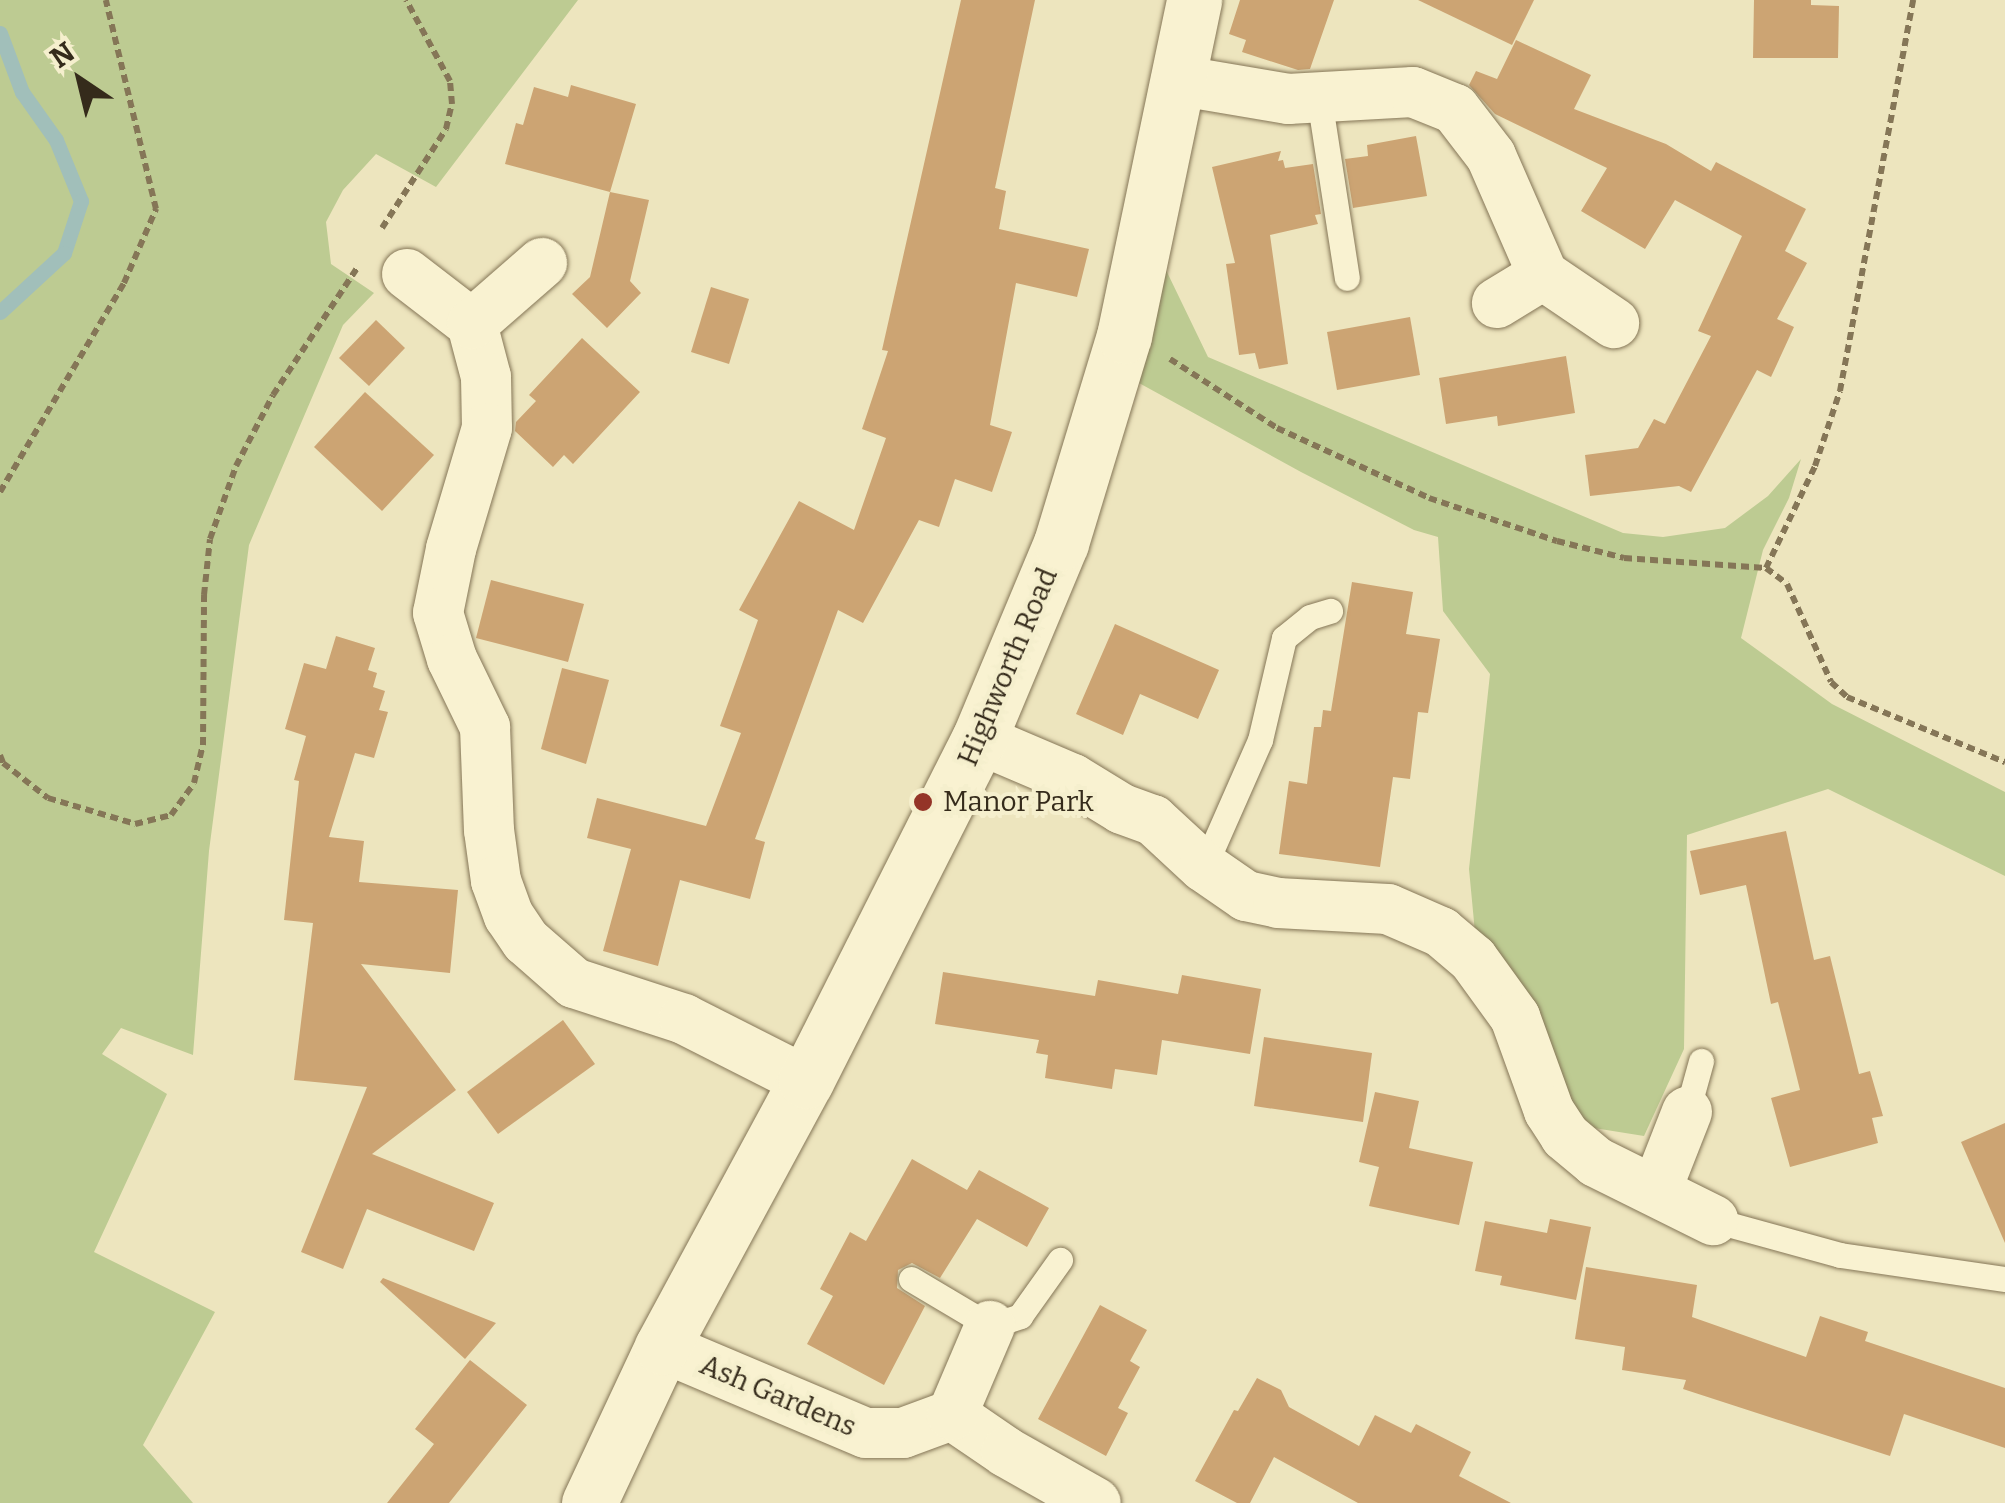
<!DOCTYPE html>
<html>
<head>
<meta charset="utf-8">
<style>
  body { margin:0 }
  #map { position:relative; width:2005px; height:1503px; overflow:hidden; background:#ede5be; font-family:Bitter,serif }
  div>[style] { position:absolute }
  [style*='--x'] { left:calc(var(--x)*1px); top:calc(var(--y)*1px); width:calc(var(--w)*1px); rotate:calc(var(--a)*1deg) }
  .green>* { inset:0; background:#bdcb92 }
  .stream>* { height:15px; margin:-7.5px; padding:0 7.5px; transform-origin:7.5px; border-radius:7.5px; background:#a1bfba }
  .building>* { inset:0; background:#cca473 }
  .path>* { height:6px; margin-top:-3px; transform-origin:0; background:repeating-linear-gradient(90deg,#857657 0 8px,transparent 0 13px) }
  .roads { filter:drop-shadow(0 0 2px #857657) drop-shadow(0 0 2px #857657) }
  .service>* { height:25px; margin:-12.5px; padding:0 12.5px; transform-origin:12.5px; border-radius:12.5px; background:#f9f2d1 }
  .minor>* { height:50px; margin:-25px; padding:0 25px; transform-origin:25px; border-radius:25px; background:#f9f2d1 }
  .tertiary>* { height:55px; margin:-27.5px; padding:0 27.5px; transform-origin:27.5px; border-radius:27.5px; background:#f9f2d1 }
  .dots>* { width:28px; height:28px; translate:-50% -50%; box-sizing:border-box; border:5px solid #f5efcd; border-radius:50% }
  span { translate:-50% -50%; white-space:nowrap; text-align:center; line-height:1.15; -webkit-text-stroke:8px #f5efcd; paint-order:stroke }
  .street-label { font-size:28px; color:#352b1b }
  .poi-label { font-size:28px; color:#352b1b }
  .left { translate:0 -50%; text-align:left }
  .north { position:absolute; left:30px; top:30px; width:100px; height:100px; -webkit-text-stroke:8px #f5efcd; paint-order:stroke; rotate:325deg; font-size:28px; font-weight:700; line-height:40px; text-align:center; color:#352b1b }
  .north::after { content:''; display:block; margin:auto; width:35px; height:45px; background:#352b1b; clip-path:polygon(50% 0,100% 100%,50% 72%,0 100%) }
</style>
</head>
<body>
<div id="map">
  <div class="green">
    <i style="clip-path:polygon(0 0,578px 0,436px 187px,376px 154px,343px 190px,326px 222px,331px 264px,374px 293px,343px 325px,249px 545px,209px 851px,193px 1055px,121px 1028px,102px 1054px,167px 1094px,94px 1252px,215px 1312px,143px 1445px,193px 1503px,0 1503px)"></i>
    <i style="clip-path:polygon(1166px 270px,1208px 357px,1623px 533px,1663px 537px,1725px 528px,1768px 496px,1801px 459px,1789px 498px,1763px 550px,1741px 638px,1832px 704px,2005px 792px,2005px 876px,1828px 789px,1687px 835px,1684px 1049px,1644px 1136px,1594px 1128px,1567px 1103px,1476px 943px,1469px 869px,1490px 674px,1443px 611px,1438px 537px,1414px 530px,1301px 472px,1139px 383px)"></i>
  </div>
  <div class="stream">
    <i style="--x:0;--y:33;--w:63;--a:69.6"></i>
    <i style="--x:22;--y:92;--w:59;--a:54.7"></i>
    <i style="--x:56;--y:140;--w:66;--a:67.7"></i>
    <i style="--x:81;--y:201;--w:55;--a:108.1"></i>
    <i style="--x:64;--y:253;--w:87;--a:137.3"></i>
  </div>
  <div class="building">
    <i style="clip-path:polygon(961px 0,1035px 0,995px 188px,1006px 191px,999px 229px,1089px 249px,1077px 297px,1016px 283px,990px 425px,1012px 432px,992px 492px,955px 479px,939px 527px,919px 520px,863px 623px,838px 610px,755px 839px,765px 842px,750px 899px,680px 880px,658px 966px,603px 951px,631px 849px,587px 838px,597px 798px,706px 826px,741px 733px,720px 726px,758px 620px,739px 610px,799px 501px,854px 530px,886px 438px,862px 429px,888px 351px,882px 350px)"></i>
    <i style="clip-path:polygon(1240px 0,1334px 0,1310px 69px,1298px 70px,1242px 52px,1246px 40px,1229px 34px)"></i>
    <i style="clip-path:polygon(1418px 0,1534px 0,1512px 45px)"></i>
    <i style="clip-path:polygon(1754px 0,1811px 0,1811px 5px,1839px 6px,1838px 58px,1753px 58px)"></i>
    <i style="clip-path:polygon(1516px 40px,1591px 75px,1574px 109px,1666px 144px,1711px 171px,1716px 162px,1806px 209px,1785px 251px,1807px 263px,1777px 319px,1794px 327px,1771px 377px,1757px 370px,1691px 492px,1679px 486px,1590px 496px,1585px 455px,1638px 448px,1654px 419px,1665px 424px,1711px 336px,1698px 331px,1742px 236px,1675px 200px,1645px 249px,1581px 211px,1607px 168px,1495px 114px,1469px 85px,1476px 71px,1497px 79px)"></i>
    <i style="clip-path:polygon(571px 85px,636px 104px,610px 192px,505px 164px,516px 123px,523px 125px,534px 87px,568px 97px)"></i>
    <i style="clip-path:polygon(1416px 136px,1427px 196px,1353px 208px,1345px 159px,1368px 156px,1367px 145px)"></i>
    <i style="clip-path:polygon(1281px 151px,1278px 161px,1283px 160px,1285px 168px,1313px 164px,1321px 214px,1315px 215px,1318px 224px,1270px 235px,1288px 364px,1259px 369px,1255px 353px,1239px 355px,1226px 264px,1235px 263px,1212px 167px)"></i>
    <i style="clip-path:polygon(610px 192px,649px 200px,630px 281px,641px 293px,607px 328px,572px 294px,590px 277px)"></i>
    <i style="clip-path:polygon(711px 287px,749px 299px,729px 364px,691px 352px)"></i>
    <i style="clip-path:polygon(1410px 317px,1420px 375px,1337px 390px,1327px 332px)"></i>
    <i style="clip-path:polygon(376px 320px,405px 348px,369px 386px,339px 358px)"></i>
    <i style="clip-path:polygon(582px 338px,640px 392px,573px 464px,564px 455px,553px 467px,515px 431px,516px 422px,536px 401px,529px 395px)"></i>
    <i style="clip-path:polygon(1566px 356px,1575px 413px,1498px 426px,1497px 416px,1446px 424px,1439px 378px)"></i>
    <i style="clip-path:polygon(365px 392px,434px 455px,382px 511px,314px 447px)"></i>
    <i style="clip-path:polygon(491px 580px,584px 604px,568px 662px,476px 638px)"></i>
    <i style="clip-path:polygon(1352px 582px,1413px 592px,1406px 634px,1440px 639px,1428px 713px,1418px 712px,1410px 779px,1393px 777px,1380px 867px,1279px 854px,1289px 781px,1307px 784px,1314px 727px,1321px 727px,1323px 710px,1331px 711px)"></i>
    <i style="clip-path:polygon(1115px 624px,1219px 670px,1198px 719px,1140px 694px,1123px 735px,1076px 714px)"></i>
    <i style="clip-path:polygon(336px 636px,375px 648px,368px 670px,377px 673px,373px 687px,385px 691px,379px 710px,388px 712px,374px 758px,355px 753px,329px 837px,364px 841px,359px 882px,458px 890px,450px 973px,361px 964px,456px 1090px,372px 1154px,494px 1203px,474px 1251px,367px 1209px,343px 1269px,301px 1252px,367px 1087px,294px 1080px,313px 923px,284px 920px,299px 781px,294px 780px,306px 736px,285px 729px,304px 663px,326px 669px)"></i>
    <i style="clip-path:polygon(562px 668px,609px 680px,586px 764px,541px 749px)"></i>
    <i style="clip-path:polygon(1786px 831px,1814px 960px,1830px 956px,1859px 1074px,1870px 1071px,1883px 1116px,1872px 1118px,1878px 1143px,1790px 1167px,1771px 1098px,1800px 1090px,1778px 1002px,1771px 1004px,1746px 885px,1700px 895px,1690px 851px)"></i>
    <i style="clip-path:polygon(943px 972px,1095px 996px,1098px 980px,1178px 994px,1182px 975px,1261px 989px,1250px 1054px,1162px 1040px,1157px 1075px,1115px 1069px,1112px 1089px,1045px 1078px,1048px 1055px,1036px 1053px,1039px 1040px,935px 1024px)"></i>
    <i style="clip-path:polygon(563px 1020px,595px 1064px,498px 1134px,467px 1092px)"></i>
    <i style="clip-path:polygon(1264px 1037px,1372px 1053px,1363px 1122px,1254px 1106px)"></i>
    <i style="clip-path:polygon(1375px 1092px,1419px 1101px,1409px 1148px,1473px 1162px,1459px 1225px,1369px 1206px,1379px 1167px,1359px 1162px)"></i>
    <i style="clip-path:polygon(2005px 1123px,2005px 1243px,1961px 1142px)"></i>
    <i style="clip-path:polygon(912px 1159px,967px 1190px,979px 1170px,1049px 1208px,1027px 1247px,977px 1219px,940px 1278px,912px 1263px,898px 1270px,897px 1288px,925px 1306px,884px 1385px,807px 1344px,833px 1296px,820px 1289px,850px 1232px,866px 1241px)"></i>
    <i style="clip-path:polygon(1550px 1219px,1591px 1227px,1576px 1300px,1500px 1285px,1502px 1276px,1475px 1271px,1485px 1221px,1547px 1233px)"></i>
    <i style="clip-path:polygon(1586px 1267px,1697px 1285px,1692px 1317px,1806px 1357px,1820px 1316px,1868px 1332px,1865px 1341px,2005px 1388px,2005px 1448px,1904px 1414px,1890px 1456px,1683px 1389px,1686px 1380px,1622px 1370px,1625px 1347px,1575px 1339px)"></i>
    <i style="clip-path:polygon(383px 1278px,496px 1323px,465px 1359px,380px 1282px)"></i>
    <i style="clip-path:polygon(1100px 1305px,1147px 1330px,1130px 1361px,1140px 1367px,1118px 1408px,1128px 1413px,1106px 1456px,1038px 1419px)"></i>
    <i style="clip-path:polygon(470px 1360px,527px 1405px,449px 1503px,387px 1503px,434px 1444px,415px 1429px)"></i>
    <i style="clip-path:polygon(1257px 1378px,1281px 1390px,1289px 1407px,1359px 1446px,1375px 1415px,1411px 1433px,1416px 1424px,1471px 1452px,1459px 1476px,1511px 1503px,1358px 1503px,1274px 1457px,1250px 1503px,1237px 1503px,1195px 1481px,1234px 1410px,1238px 1411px)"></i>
  </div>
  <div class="path">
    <i style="--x:382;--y:228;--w:118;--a:-57.1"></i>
    <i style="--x:446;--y:129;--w:26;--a:-77"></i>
    <i style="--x:452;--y:104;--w:23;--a:-95"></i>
    <i style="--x:450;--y:81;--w:92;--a:-118.5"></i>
    <i style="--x:1170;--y:359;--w:127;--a:32.8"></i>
    <i style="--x:1277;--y:428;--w:167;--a:24.7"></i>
    <i style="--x:1429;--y:498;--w:135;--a:18.6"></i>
    <i style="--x:1557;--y:541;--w:69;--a:14.2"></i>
    <i style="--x:1624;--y:558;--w:142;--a:4"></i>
    <i style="--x:1766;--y:568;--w:26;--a:37"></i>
    <i style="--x:1787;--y:584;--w:107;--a:65.8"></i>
    <i style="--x:1831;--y:682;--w:22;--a:43"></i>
    <i style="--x:1847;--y:697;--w:171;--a:22.4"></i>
    <i style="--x:0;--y:492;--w:243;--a:-59.3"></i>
    <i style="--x:124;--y:283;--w:81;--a:-66.6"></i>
    <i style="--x:156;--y:209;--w:215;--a:-103.5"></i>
    <i style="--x:1766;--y:568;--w:113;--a:-64.3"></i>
    <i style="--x:1815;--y:466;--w:79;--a:-71.6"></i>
    <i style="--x:1840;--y:391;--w:398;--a:-79.4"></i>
    <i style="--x:0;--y:755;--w:9;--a:69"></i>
    <i style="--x:3;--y:763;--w:57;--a:37.9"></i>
    <i style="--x:48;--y:798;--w:91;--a:16.6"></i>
    <i style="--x:135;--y:824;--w:37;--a:-14"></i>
    <i style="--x:171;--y:815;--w:39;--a:-54"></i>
    <i style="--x:194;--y:783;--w:39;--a:-77"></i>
    <i style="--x:203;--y:745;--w:150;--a:-89.6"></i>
    <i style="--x:204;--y:595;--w:56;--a:-83.9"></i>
    <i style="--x:210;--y:539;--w:77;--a:-70.4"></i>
    <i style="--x:236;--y:466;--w:80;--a:-62.5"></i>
    <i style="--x:273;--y:395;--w:152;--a:-56.5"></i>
  </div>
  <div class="roads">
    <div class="service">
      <i style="--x:1319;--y:98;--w:182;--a:81.2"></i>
      <i style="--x:1204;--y:867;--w:139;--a:-66.2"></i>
      <i style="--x:1260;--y:740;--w:105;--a:-76.8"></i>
      <i style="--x:1284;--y:638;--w:33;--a:-39"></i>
      <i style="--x:1310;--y:617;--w:21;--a:-17"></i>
      <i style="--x:1687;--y:1112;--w:53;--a:-74.6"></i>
      <i style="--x:1713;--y:1220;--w:132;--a:15.4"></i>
      <i style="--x:1840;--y:1255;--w:167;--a:8.3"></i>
      <i style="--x:911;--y:1279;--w:92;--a:30.7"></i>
      <i style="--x:990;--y:1326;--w:32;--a:-18"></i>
      <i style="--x:1020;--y:1316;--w:69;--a:-54.5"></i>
    </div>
    <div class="minor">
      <i style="--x:1176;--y:80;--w:114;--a:9.6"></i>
      <i style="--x:1288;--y:99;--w:125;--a:-3.2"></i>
      <i style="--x:1413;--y:92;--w:45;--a:22"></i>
      <i style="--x:1455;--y:109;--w:59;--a:52.5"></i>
      <i style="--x:1491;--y:156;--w:130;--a:66.4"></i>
      <i style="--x:1543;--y:275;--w:54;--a:148.7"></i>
      <i style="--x:407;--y:274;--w:82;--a:37.6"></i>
      <i style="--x:472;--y:324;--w:55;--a:75.2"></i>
      <i style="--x:486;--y:377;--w:51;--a:88.9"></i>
      <i style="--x:487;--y:428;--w:126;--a:106.6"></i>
      <i style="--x:451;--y:549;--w:65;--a:101.5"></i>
      <i style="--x:438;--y:613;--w:48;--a:73.1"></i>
      <i style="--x:452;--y:659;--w:76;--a:64.1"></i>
      <i style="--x:485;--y:727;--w:103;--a:87.8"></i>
      <i style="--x:489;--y:830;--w:51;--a:82.2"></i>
      <i style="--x:496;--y:881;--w:37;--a:70"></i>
      <i style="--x:509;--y:916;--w:30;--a:56"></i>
      <i style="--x:526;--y:941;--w:64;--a:41.2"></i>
      <i style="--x:574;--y:983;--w:116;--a:18.1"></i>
      <i style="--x:684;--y:1019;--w:137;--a:26.9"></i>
      <i style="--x:1543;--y:275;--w:86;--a:34.1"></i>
      <i style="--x:472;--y:324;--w:93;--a:-41.1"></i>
      <i style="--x:979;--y:739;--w:102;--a:23.1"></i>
      <i style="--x:1073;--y:779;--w:57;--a:31.5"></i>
      <i style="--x:1122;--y:809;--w:33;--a:20"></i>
      <i style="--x:1153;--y:820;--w:69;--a:42.7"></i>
      <i style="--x:1204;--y:867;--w:51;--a:34.6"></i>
      <i style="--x:1246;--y:896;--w:33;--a:12"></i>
      <i style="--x:1278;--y:903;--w:110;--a:3.1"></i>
      <i style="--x:1388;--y:909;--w:58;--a:23.5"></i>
      <i style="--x:1441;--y:932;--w:42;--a:40.2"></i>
      <i style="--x:1473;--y:959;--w:72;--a:54.1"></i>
      <i style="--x:1515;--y:1017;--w:100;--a:70.1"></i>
      <i style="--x:1549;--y:1111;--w:30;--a:57"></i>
      <i style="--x:1565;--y:1136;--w:40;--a:40"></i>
      <i style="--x:1596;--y:1162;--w:131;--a:26.4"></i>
      <i style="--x:1656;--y:1191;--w:85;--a:-68.6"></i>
      <i style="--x:662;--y:1347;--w:221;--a:22.9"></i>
      <i style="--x:866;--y:1433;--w:37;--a:0"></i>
      <i style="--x:903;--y:1433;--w:52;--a:-20.2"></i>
      <i style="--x:952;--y:1415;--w:65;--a:34.4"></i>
      <i style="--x:1006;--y:1452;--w:103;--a:29.5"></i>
      <i style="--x:952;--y:1415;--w:97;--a:-66.9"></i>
    </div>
    <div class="tertiary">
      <i style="--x:589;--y:1503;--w:172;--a:-64.9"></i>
      <i style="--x:662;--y:1347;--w:302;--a:-61.6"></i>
      <i style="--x:806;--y:1081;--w:383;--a:-63.2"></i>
      <i style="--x:979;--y:739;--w:212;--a:-67.3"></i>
      <i style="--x:1061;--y:543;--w:216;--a:-73.1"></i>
      <i style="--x:1124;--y:336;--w:343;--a:-78.2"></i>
    </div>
  </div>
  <div class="dots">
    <i style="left:923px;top:802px;background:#943427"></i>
  </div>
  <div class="street-label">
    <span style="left:1008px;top:667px;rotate:-67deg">Highworth Road</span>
    <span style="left:778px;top:1396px;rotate:23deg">Ash Gardens</span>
  </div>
  <div class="poi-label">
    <span class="left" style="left:943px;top:802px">Manor Park</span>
  </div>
  <div class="north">N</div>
</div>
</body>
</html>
